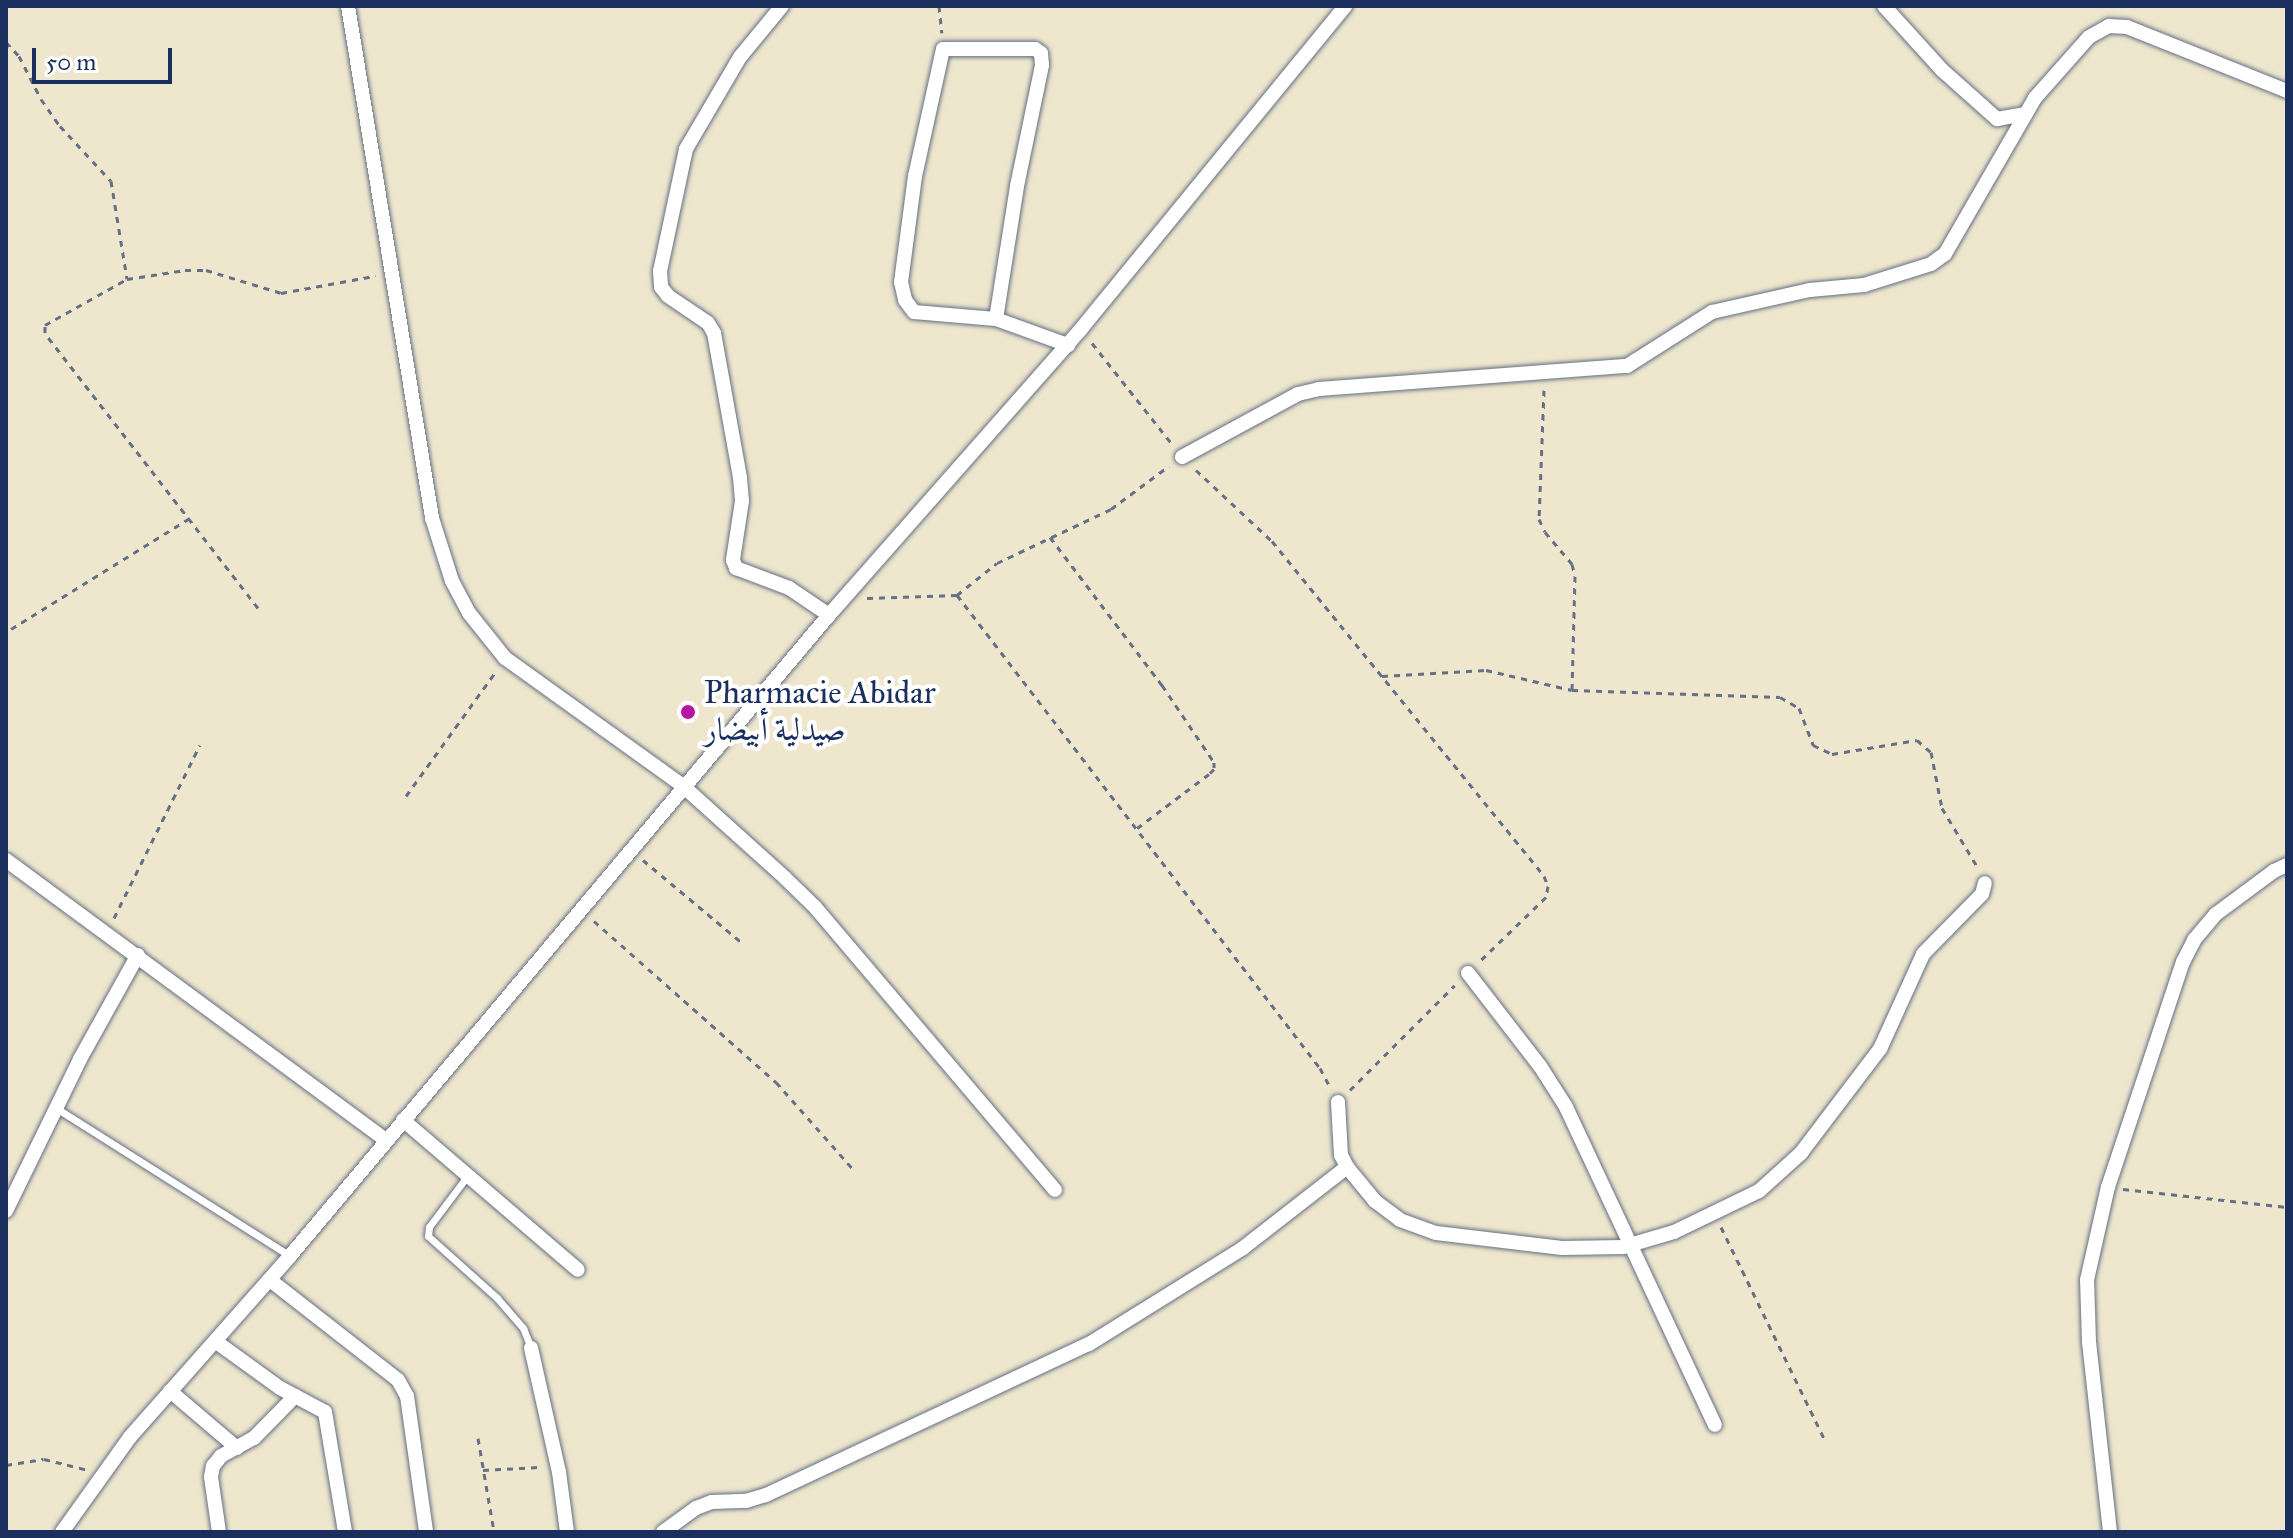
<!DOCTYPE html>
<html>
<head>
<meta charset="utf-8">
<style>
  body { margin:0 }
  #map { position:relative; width:2293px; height:1538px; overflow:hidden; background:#eee7cd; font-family:"IM FELL Great Primer",Amiri,serif }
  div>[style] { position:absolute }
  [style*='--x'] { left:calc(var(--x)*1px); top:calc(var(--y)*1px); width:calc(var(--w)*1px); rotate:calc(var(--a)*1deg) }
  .path>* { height:3px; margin-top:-1.5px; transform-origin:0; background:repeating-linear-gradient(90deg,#656f85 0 6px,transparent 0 12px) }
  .roads { filter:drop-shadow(0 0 2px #656f85) drop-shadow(0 0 2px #656f85) }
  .service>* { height:7px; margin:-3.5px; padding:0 3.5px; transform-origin:3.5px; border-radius:3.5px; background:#fff }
  .minor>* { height:14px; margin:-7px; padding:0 7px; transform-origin:7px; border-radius:7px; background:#fff }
  .dots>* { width:22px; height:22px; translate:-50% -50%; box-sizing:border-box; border:4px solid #fff; border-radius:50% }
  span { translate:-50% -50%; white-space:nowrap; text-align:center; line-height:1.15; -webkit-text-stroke:8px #fff; paint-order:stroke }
  .poi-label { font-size:32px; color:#1b2f5e }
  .left { translate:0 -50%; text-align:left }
  .frame { position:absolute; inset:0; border:8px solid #1b2f5e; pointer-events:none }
  .scale { position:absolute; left:32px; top:48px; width:140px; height:36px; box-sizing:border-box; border:4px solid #1b2f5e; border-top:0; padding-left:10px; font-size:24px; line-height:28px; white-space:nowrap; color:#1b2f5e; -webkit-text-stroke:6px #fff; paint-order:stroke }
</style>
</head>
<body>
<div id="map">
  <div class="path">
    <i style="--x:939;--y:6;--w:27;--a:84"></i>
    <i style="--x:6;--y:42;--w:19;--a:47"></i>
    <i style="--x:19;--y:56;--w:48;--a:62.9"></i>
    <i style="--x:41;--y:99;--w:33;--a:55"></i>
    <i style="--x:60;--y:126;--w:75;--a:47.2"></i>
    <i style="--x:111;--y:181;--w:99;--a:80.7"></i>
    <i style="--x:1092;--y:343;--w:129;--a:51.6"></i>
    <i style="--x:1544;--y:390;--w:129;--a:92.2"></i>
    <i style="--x:1539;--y:519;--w:14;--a:65"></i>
    <i style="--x:1545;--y:532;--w:42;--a:49.8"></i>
    <i style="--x:1572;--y:564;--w:12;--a:76"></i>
    <i style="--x:1575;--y:576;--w:114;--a:91.5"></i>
    <i style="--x:1196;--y:470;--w:104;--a:43.1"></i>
    <i style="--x:1272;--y:541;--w:432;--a:50.9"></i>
    <i style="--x:1544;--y:876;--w:11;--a:68"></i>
    <i style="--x:1548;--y:886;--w:11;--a:100"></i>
    <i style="--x:1546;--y:897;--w:95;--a:135.9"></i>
    <i style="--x:1050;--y:537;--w:186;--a:52.9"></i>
    <i style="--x:1162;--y:685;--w:93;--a:56"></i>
    <i style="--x:1214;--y:762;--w:7;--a:90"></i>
    <i style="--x:1214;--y:769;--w:7;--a:135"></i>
    <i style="--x:1209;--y:774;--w:91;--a:143"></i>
    <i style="--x:957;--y:595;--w:596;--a:52.5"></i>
    <i style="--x:1320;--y:1068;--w:24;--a:62"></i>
    <i style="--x:867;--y:598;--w:90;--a:-1.9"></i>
    <i style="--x:957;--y:595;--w:51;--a:-38.7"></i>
    <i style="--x:997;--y:563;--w:126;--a:-25.3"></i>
    <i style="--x:1111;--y:509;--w:72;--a:-36.6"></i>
    <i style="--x:258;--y:608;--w:348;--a:-127.8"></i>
    <i style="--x:45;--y:333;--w:8;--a:-90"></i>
    <i style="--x:45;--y:325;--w:94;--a:-29.3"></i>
    <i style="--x:127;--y:279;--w:59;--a:-8.8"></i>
    <i style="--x:185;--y:270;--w:21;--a:0"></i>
    <i style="--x:206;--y:270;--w:78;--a:17"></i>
    <i style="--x:281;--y:293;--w:96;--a:-10.3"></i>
    <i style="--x:11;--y:629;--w:211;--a:-31.8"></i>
    <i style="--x:1382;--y:676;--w:104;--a:-3.3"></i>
    <i style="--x:1486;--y:670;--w:88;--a:13.1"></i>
    <i style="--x:1572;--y:690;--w:208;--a:1.9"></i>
    <i style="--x:1780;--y:697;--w:22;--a:30"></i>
    <i style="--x:1799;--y:708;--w:40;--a:69"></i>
    <i style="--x:1813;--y:745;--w:21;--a:25"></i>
    <i style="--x:1832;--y:754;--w:86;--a:-9.4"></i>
    <i style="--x:1917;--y:740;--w:18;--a:41"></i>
    <i style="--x:1931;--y:752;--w:57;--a:78.9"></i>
    <i style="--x:1942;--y:808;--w:70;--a:59"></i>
    <i style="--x:406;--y:796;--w:154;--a:-54.2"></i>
    <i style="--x:643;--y:860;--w:128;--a:39.9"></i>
    <i style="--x:114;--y:918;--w:193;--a:-63.6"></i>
    <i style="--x:594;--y:921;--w:243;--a:41.5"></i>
    <i style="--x:776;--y:1082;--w:115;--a:48.5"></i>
    <i style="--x:1350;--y:1090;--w:148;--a:-45"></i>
    <i style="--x:2123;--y:1189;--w:165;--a:6.3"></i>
    <i style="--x:1721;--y:1227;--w:239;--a:64"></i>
    <i style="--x:478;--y:1438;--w:95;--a:80.3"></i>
    <i style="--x:6;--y:1465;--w:38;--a:-9"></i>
    <i style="--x:44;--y:1459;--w:45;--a:14"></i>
    <i style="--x:483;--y:1470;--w:56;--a:-3.1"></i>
  </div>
  <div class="roads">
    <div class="service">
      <i style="--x:56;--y:1108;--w:277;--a:32.3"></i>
      <i style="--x:468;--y:1175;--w:65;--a:126.9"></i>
      <i style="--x:429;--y:1227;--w:9;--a:96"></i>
      <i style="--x:428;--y:1236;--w:93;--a:41.9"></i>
      <i style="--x:497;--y:1298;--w:40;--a:49"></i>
      <i style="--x:523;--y:1328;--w:22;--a:68"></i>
    </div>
    <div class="minor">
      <i style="--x:348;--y:6;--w:519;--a:80.68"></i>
      <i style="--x:432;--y:518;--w:66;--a:72.4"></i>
      <i style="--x:452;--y:581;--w:36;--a:62"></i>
      <i style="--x:469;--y:613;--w:58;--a:51.3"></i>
      <i style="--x:505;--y:658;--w:219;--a:35.7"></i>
      <i style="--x:683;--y:786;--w:137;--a:42"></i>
      <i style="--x:785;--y:878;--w:42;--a:44"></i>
      <i style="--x:815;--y:907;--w:371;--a:49.7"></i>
      <i style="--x:782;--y:6;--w:66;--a:129.5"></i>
      <i style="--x:740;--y:57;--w:107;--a:120.4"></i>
      <i style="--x:686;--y:149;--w:125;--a:102"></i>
      <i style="--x:660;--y:271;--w:16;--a:86"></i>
      <i style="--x:661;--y:287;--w:11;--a:52"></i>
      <i style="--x:668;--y:296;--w:48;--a:34"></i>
      <i style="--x:708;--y:323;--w:12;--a:59"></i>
      <i style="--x:714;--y:333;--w:147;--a:79.8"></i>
      <i style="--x:740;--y:478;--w:23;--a:85"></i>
      <i style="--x:742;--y:501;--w:60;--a:98.7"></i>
      <i style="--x:733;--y:560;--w:9;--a:69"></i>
      <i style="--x:736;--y:568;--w:57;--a:20.7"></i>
      <i style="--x:789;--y:588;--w:48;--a:34"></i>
      <i style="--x:1884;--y:6;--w:86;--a:47.8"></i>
      <i style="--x:1942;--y:70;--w:74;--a:41.7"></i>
      <i style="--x:1997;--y:119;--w:29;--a:-10"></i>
      <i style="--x:996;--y:319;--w:135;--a:-81"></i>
      <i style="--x:1017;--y:186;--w:124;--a:-78.3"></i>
      <i style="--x:1042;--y:65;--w:12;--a:-95"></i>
      <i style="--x:1041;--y:53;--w:7;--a:-146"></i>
      <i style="--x:1035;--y:49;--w:92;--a:180"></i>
      <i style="--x:943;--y:49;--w:130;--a:102.4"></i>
      <i style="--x:915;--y:176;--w:107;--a:97.5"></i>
      <i style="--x:901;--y:282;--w:18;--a:77"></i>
      <i style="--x:905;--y:300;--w:15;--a:53"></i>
      <i style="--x:914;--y:312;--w:82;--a:4.9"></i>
      <i style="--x:996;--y:319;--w:77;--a:19.9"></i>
      <i style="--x:1182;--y:457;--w:132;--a:-28.5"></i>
      <i style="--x:1298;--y:394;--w:22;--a:-13"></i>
      <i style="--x:1319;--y:389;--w:309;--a:-4.3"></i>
      <i style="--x:1627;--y:366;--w:101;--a:-32.4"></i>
      <i style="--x:1712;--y:312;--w:100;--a:-12.7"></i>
      <i style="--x:1810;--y:290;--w:54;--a:-5.3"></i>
      <i style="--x:1864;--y:285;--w:70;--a:-17.4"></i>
      <i style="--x:1931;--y:264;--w:17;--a:-36"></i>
      <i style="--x:1945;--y:254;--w:180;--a:-60"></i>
      <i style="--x:2035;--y:98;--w:81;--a:-48.5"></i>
      <i style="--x:2089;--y:37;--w:23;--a:-29"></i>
      <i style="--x:2109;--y:26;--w:18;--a:3"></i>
      <i style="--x:2127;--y:27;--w:172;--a:21.8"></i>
      <i style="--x:6;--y:860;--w:472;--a:36.4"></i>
      <i style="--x:1468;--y:973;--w:118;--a:52.3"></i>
      <i style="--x:1540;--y:1066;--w:49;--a:57.6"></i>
      <i style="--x:1566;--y:1107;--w:351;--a:64.9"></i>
      <i style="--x:1338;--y:1102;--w:53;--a:86.8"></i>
      <i style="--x:1341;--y:1155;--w:13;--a:63"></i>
      <i style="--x:1347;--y:1167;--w:44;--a:50.5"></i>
      <i style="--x:1375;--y:1201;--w:31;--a:37"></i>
      <i style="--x:1400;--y:1220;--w:38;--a:20"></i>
      <i style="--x:1436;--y:1233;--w:127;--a:6.8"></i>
      <i style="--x:1562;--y:1248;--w:61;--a:-0.9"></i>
      <i style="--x:1623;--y:1247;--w:53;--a:-16.4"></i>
      <i style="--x:1674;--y:1232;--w:94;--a:-25.8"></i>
      <i style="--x:1759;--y:1191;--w:57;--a:-42.1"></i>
      <i style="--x:1801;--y:1153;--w:131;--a:-52.8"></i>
      <i style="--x:1880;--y:1049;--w:104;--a:-65.6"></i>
      <i style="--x:1923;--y:954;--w:84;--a:-45.5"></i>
      <i style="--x:1982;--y:894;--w:11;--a:-75"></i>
      <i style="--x:403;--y:1120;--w:230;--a:40.6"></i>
      <i style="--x:6;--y:1211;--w:169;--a:-64"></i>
      <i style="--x:80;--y:1059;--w:119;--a:-60.9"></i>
      <i style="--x:270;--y:1280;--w:162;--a:38"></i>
      <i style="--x:398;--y:1380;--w:18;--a:61"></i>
      <i style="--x:407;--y:1396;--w:137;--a:82"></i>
      <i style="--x:215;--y:1341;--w:80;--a:35.9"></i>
      <i style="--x:280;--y:1388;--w:51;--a:28.1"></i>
      <i style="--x:325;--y:1412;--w:122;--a:80.5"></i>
      <i style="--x:531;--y:1348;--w:127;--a:77.3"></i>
      <i style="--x:559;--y:1472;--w:61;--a:82.4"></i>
      <i style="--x:170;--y:1391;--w:88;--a:40.4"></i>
      <i style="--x:62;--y:1532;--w:117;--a:-54.4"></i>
      <i style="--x:130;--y:1437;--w:242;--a:-48.5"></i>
      <i style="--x:290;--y:1256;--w:837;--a:-49.94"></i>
      <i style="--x:829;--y:615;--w:381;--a:-48.6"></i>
      <i style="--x:1081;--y:329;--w:417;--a:-50.7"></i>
      <i style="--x:219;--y:1532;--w:56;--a:-98.3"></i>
      <i style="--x:211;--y:1477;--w:11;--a:-80"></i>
      <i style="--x:213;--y:1466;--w:13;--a:-51"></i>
      <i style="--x:221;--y:1456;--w:38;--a:-29"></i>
      <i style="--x:254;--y:1438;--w:59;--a:-45.7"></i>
      <i style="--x:663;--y:1532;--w:41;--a:-36"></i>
      <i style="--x:696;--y:1508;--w:17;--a:-21"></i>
      <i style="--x:712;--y:1502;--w:34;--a:-2"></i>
      <i style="--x:746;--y:1501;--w:21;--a:-17"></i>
      <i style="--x:766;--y:1495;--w:357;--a:-25.1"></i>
      <i style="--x:1089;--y:1344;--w:181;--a:-31.9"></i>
      <i style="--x:1243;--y:1248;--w:132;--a:-37.9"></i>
      <i style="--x:2110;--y:1532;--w:191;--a:-96.3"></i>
      <i style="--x:2089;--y:1342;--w:62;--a:-91.8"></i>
      <i style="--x:2087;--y:1280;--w:95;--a:-77.3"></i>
      <i style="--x:2108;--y:1187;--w:237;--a:-71.6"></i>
      <i style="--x:2183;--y:962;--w:25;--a:-63"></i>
      <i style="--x:2194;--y:940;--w:34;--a:-50"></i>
      <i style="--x:2216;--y:914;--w:72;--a:-36.6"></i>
      <i style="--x:2274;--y:871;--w:14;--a:-25"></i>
    </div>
  </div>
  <div class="dots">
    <i style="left:688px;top:712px;background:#b5179e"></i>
  </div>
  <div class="poi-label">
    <span class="left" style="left:704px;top:712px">Pharmacie Abidar<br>صيدلية أبيضار</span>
  </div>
  <div class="frame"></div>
  <div class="scale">50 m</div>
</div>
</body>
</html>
